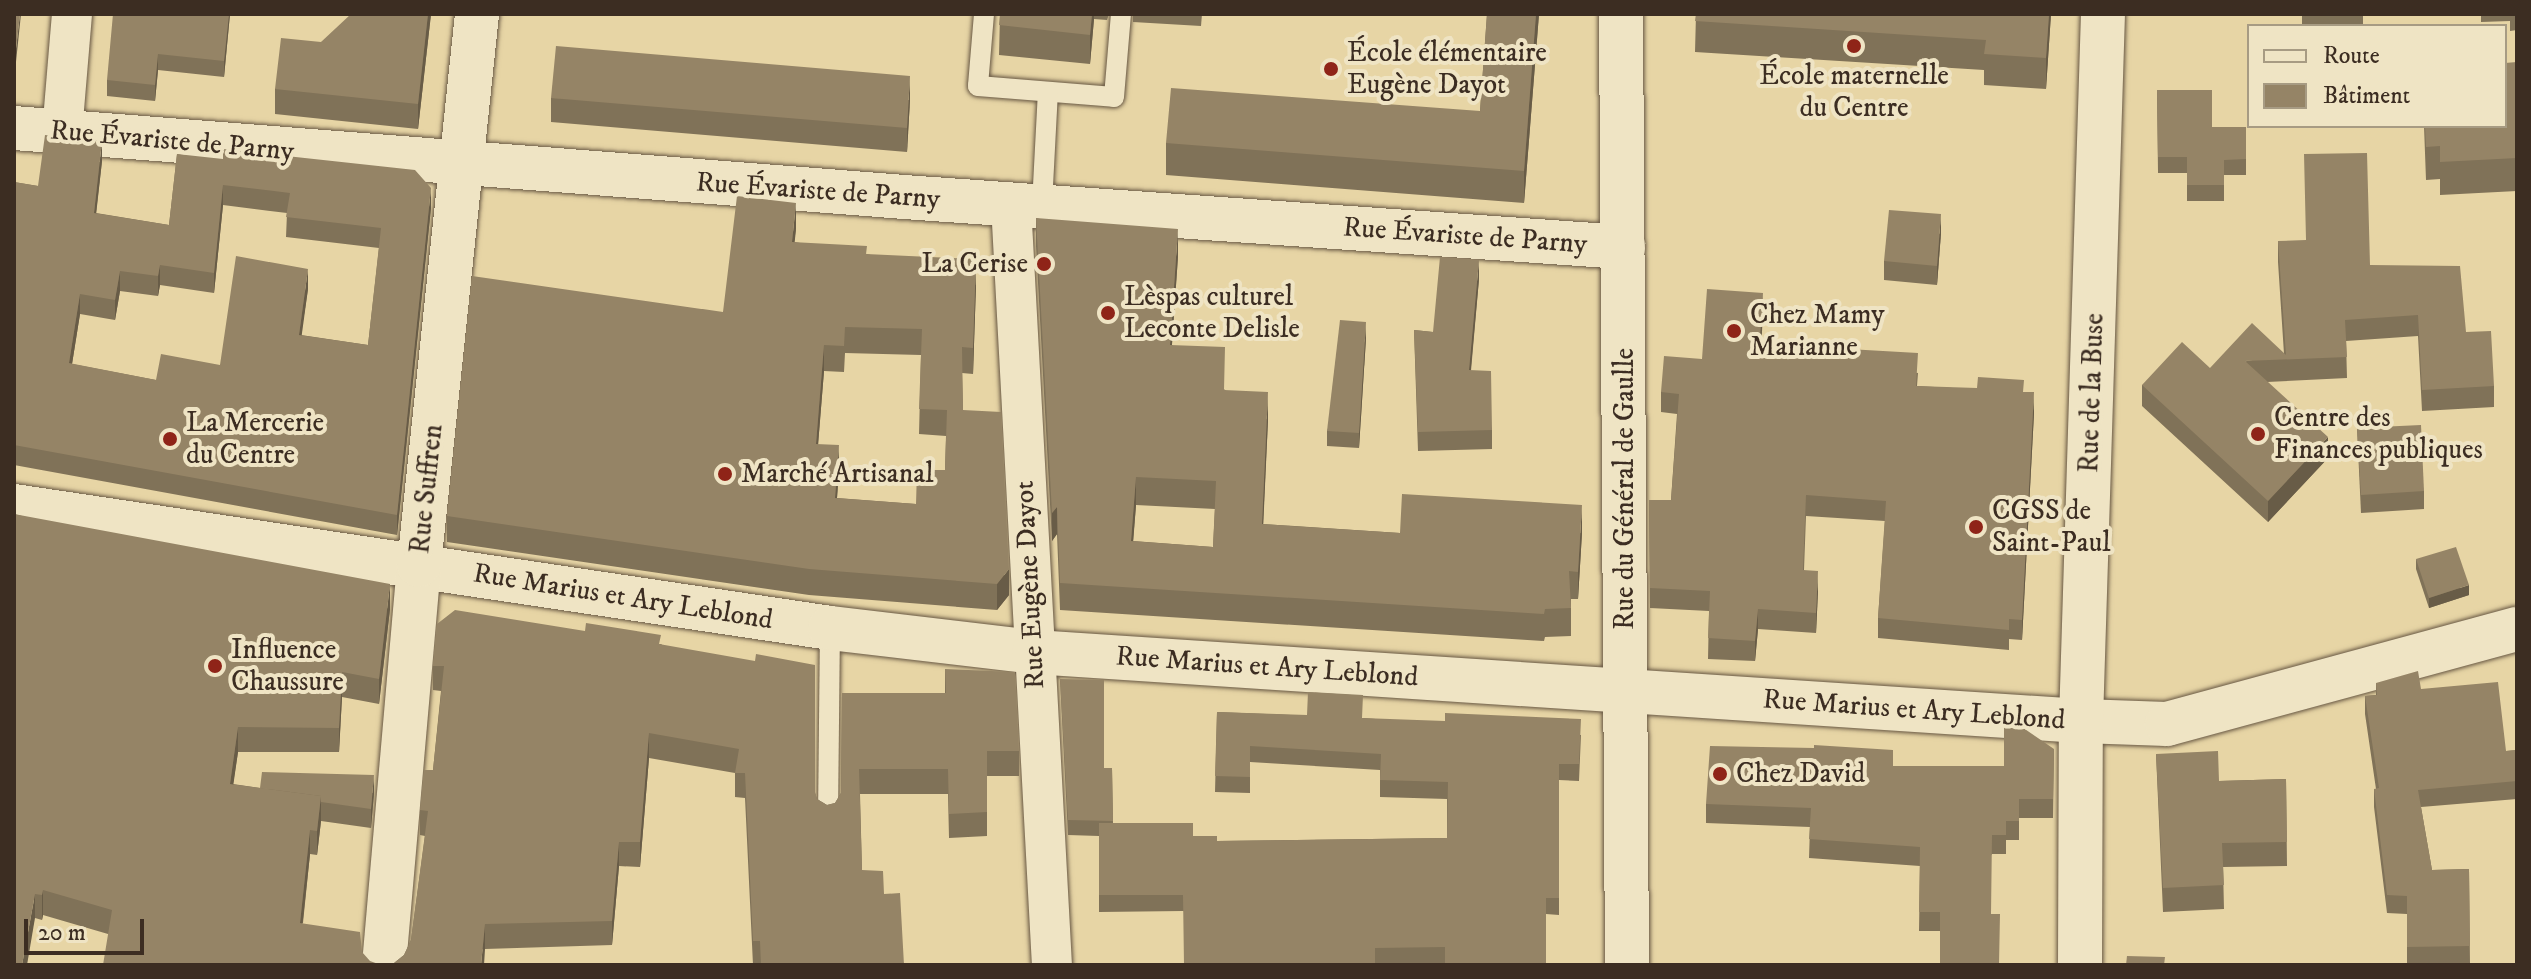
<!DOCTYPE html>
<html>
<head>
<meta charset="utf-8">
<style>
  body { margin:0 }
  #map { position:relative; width:2531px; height:979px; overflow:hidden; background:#e7d5a5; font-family:"IM FELL DW Pica",serif }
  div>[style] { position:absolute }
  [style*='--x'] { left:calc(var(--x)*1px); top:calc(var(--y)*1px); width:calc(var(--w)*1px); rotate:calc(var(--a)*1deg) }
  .roads { filter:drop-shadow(0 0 2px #675743) drop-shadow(0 0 2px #675743) }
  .service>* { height:20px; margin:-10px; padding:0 10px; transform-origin:10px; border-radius:10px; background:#efe4c4 }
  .minor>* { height:40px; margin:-20px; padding:0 20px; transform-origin:20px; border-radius:20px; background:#efe4c4 }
  .tertiary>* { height:44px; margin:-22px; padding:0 22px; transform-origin:22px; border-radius:22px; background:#efe4c4 }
  .secondary>* { height:44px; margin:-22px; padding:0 22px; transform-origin:22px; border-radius:22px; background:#efe4c4 }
  .wall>* { inset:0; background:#807258 }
  .shaded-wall>* { inset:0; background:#685c47 }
  .building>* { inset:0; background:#958466 }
  .dots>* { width:22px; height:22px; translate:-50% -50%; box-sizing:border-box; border:4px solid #efe4c4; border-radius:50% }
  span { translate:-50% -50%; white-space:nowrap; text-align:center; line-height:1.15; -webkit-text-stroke:8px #efe4c4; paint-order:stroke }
  .poi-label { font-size:28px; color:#3c2d22 }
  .left { translate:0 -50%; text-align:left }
  .right { translate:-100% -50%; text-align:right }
  .street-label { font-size:28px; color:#3c2d22 }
  .frame { position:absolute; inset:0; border:16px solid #3c2d22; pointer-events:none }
  .legend { position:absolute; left:2247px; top:24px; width:260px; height:104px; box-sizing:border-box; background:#efe4c4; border:2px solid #a79b83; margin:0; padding:10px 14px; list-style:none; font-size:24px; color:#3c2d22 }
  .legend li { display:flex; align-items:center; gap:16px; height:40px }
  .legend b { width:40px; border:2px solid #a79b83 }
  .scale { position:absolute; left:24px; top:919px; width:120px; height:36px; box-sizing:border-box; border:4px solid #3c2d22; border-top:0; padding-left:10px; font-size:24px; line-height:28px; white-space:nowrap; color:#3c2d22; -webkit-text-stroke:6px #efe4c4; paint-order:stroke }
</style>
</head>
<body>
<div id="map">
  <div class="roads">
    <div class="service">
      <i style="--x:984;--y:14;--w:72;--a:94.8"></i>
      <i style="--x:978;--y:86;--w:136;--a:4.6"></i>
      <i style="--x:1114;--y:97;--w:83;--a:-85.2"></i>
      <i style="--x:1042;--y:205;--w:113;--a:-87"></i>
      <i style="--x:828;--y:817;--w:189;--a:-89.4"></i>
    </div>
    <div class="minor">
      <i style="--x:62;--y:133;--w:119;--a:-85.2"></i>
      <i style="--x:1011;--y:204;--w:762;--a:86.92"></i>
    </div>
    <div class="tertiary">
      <i style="--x:14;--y:128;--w:893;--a:4.43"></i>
      <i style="--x:904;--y:197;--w:721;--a:3.98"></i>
      <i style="--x:14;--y:506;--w:825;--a:8.5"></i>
      <i style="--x:830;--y:628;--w:205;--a:6.7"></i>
      <i style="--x:1034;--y:652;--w:1049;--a:3.77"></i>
      <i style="--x:2081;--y:721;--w:86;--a:2"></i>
      <i style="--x:2167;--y:724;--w:363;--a:-15.2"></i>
      <i style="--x:384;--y:965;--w:402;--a:-85"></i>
      <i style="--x:419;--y:565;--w:554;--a:-83.99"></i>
      <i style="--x:2080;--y:965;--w:244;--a:-89.8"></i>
      <i style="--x:2081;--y:721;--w:707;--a:-88.22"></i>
    </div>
    <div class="secondary">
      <i style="--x:1621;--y:14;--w:951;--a:89.64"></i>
    </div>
  </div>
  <div class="wall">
    <i style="clip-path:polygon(230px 14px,224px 77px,158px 70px,155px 101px,107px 96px,107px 80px)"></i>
    <i style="clip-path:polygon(431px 14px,418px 129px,275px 114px,275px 89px,321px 42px)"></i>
    <i style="clip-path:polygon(1000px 14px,1109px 14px,1107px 20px,1094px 19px,1090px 64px,999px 55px)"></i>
    <i style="clip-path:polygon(1133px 14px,1202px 14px,1201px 26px,1133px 22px)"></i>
    <i style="clip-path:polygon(1487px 14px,1539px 14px,1524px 203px,1166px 175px,1166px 143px,1480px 111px)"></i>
    <i style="clip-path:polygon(1696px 14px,2051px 14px,2046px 89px,1984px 85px,1984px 70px,1695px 52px)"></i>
    <i style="clip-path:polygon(2302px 14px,2363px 14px,2363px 26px,2302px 26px)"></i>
    <i style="clip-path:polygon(2481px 14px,2517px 14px,2517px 30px,2510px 31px,2510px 21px,2481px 22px)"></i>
    <i style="clip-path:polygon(2517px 62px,2517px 191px,2440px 195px,2440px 179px,2426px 180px,2424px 126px,2505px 126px)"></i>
    <i style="clip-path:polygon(2157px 90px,2212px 127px,2246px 127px,2246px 175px,2224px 175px,2224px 201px,2187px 201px,2187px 173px,2158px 173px)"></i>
    <i style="clip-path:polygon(551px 98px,910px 100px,907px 152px,551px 122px)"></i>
    <i style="clip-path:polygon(evenodd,177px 154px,431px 208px,397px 535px,14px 465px,14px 182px,38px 186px,102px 161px,96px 213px,169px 225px,177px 154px,223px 205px,287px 213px,286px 237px,379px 248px,368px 345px,301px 335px,308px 289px,220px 365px,156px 380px,72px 364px,80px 314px,115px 320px,120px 291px,158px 296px,160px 285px,214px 293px,223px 205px)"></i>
    <i style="clip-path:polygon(evenodd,1036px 218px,1178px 256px,1172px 345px,1225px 390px,1268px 420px,1263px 524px,1400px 533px,1582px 533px,1578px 599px,1571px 599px,1571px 636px,1545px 637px,1544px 641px,1060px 610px,1057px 534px,1052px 541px,1036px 246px,1036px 218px,1136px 505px,1215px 509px,1213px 547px,1133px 541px,1136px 505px)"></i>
    <i style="clip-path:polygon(evenodd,796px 229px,794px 242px,867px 254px,976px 285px,973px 374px,962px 373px,963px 410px,1009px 595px,997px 610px,809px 595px,447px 542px,447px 516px,723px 312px,796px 229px,845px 353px,921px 355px,919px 434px,946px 436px,945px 470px,916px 504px,837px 498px,839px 471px,818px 445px,824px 371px,844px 372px,845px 353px)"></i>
    <i style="clip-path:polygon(1941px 233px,1937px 285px,1884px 280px,1884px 261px)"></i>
    <i style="clip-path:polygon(2278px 241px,2370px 265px,2466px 332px,2494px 386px,2494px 407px,2422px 411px,2418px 336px,2346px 341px,2347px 378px,2267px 382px,2328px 458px,2268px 522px,2142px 406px,2142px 385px,2210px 368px,2284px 354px,2278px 262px)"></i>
    <i style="clip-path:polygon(1479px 279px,1471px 371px,1492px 430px,1492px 449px,1418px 451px,1414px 330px,1433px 332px)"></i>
    <i style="clip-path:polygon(1763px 313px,1761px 351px,1918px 373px,1917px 386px,2024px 392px,2034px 413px,2022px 640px,2009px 639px,2009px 650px,1878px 638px,1878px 618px,1885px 521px,1806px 516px,1804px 570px,1818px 591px,1816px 633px,1758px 629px,1755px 661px,1708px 659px,1709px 611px,1650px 608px,1649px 500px,1671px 500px,1677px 414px,1661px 412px,1661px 392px,1702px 359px)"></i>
    <i style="clip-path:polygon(1366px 338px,1359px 448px,1327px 446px,1327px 431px)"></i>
    <i style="clip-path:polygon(2357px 428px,2424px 491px,2424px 509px,2361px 513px)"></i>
    <i style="clip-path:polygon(14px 514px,390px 609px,379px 704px,342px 697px,339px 752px,238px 752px,233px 784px,260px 788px,374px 793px,371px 828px,321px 821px,317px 855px,310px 854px,303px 923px,108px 934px,43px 915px,42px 920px,35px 918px)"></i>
    <i style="clip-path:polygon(2416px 559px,2469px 595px,2429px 608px,2416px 569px)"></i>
    <i style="clip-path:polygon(661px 644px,815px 793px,817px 799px,827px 805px,835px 803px,841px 793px,842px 693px,945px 693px,945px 669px,1019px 751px,1019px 776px,987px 776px,987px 836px,949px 838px,948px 794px,860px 794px,862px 870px,884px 894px,904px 965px,753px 965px,745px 798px,735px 797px,735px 773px,649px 758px,640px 867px,619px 866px,612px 945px,485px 949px,394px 963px,404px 955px,411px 940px,425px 836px,420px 835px,420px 810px,433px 770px,441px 691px,433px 690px,433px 666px)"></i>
    <i style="clip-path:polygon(1060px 679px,1104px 768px,1112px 768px,1113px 823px,1193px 836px,1217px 841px,1447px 838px,1447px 799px,1380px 797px,1380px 770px,1250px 762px,1250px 793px,1215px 792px,1217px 712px,1363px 718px,1581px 735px,1579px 781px,1559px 780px,1559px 915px,1546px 914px,1445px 963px,1375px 964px,1183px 911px,1099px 912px,1099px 836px,1068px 835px)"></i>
    <i style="clip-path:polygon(2376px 683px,2421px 689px,2506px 751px,2517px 750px,2517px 799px,2421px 807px,2432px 870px,2469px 869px,2470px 964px,2407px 965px,2407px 914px,2387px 913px,2374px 807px,2374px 789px,2376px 789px,2365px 714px,2365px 696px,2376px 695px)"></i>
    <i style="clip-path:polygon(2054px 749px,2053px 818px,2019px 818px,2019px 840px,2006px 840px,2006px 854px,1992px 854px,1940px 931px,1919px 931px,1920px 866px,1809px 858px,1810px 827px,1706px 823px,1706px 804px,1893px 766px,2004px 766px)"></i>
    <i style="clip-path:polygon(2156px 754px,2219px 781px,2286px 779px,2287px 866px,2223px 867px,2224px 909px,2163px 912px)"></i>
  </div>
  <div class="shaded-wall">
    <i style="clip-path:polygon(20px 14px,21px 14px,14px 81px,14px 66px)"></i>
    <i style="clip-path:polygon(229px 14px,230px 14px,224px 77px,224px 61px)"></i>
    <i style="clip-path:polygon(428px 14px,431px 14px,418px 129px,418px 104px)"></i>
    <i style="clip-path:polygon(1092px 14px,1094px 14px,1094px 19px,1090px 64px,1090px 35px)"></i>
    <i style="clip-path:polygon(1536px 14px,1539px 14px,1524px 203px,1524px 171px)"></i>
    <i style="clip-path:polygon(2049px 14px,2051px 14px,2046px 89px,2046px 58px)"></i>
    <i style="clip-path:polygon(158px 54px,158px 70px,155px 101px,155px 85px)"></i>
    <i style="clip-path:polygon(910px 76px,910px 100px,907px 152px,907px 128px)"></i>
    <i style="clip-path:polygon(102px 141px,102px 161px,94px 233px,94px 213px)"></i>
    <i style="clip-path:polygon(223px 185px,223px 205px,214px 293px,214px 273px)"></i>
    <i style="clip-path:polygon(431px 188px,431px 208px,397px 535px,397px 515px)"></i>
    <i style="clip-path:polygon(796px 203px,796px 229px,792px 268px,792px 242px)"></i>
    <i style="clip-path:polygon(1941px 214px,1941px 233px,1937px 285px,1937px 266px)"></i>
    <i style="clip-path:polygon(1178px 229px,1178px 256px,1170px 372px,1170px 345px)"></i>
    <i style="clip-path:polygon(976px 259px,976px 285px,973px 374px,973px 348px)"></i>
    <i style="clip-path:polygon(1479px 260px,1479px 279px,1469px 389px,1469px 370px)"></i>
    <i style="clip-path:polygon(160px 265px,160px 285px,158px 296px,158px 276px)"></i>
    <i style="clip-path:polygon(308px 269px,308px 289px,299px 355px,299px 335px)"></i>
    <i style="clip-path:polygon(120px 271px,120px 291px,115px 320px,115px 300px)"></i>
    <i style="clip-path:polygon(1763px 293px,1763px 313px,1759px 371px,1759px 351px)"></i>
    <i style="clip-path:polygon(80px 294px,80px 314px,69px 383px,69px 363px)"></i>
    <i style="clip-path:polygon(1366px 322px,1366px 338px,1359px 448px,1359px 433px)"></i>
    <i style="clip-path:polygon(824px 345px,824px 371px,816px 470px,816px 444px)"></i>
    <i style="clip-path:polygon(1268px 392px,1268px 420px,1262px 552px,1262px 524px)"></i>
    <i style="clip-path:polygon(2034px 392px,2034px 413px,2022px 640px,2022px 620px)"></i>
    <i style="clip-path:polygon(2328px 437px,2328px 458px,2268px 522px,2268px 501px)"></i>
    <i style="clip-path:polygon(839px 445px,839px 471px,835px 524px,835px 498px)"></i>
    <i style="clip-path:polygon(1136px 477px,1136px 505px,1131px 569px,1131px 541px)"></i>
    <i style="clip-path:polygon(1582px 505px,1582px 533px,1578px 599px,1578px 572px)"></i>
    <i style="clip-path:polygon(1057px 507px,1057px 534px,1052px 541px,1052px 513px)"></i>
    <i style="clip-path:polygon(1009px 569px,1009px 595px,997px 610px,997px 584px)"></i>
    <i style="clip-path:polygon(1818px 571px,1818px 591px,1816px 633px,1816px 613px)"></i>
    <i style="clip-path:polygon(390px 584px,390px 609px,379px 704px,379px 679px)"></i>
    <i style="clip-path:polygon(2469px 585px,2469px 595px,2429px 608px,2429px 598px)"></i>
    <i style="clip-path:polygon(1758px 609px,1758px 629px,1755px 661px,1755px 641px)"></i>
    <i style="clip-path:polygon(342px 672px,342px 697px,339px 752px,339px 728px)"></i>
    <i style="clip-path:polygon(238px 727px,238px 752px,230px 808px,230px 784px)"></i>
    <i style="clip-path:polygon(649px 733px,649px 758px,640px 867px,640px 842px)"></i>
    <i style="clip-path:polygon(374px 775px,374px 793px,371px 828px,371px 809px)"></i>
    <i style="clip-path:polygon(321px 796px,321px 821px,317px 855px,317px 831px)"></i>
    <i style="clip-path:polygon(310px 830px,310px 854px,300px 947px,300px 923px)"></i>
    <i style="clip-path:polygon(619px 842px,619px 866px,612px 945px,612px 921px)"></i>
    <i style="clip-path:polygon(43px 890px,43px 915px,42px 920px,42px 895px)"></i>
    <i style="clip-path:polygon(35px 894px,35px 918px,27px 965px,22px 965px)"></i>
    <i style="clip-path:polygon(485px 924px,485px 949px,484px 965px,481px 965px)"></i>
  </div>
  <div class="building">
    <i style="clip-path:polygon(14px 14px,20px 14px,14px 66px)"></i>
    <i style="clip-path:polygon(113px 14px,229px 14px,224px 61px,158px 54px,155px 85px,107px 80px)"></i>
    <i style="clip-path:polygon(351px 14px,428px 14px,418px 104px,275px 89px,281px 38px,321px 42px)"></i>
    <i style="clip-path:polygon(1000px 14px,1092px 14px,1090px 35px,999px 25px)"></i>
    <i style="clip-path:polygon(1487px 14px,1536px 14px,1524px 171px,1166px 143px,1171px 88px,1480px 111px)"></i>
    <i style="clip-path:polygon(1696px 14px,2049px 14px,2046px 58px,1984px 54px,1986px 40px,1695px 21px)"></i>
    <i style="clip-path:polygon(556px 46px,910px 76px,907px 128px,551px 98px)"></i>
    <i style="clip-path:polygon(2517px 62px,2517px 158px,2440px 162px,2440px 146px,2426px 147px,2425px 126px,2505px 126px,2505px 63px)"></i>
    <i style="clip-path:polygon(2157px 90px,2212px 90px,2212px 127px,2246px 127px,2246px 159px,2224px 160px,2224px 185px,2187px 185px,2187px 157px,2158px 157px)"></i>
    <i style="clip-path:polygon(evenodd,45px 135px,102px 141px,94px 213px,169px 225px,177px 154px,223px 159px,223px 149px,415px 170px,431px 188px,397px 515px,14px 445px,14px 182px,38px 186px,45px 135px,223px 185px,290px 193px,286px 217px,381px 228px,368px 345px,299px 335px,308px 269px,236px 256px,220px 365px,161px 354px,156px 380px,69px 363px,80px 294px,115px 300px,120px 271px,158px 276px,160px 265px,214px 273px,223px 185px)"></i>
    <i style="clip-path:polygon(2367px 153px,2370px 265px,2460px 266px,2466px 332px,2491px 331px,2494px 386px,2422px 390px,2418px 315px,2345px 320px,2347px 357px,2245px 361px,2328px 437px,2268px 501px,2142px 385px,2182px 342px,2210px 368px,2252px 323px,2286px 355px,2278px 241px,2306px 240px,2304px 154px)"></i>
    <i style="clip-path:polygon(evenodd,737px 196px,796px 203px,792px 242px,867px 246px,866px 254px,976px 259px,973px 348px,962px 347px,963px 410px,1001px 412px,1009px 569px,997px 584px,809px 569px,447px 516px,472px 276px,723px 312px,737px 196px,845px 327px,922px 329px,919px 409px,947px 410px,945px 470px,917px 470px,916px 504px,835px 498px,839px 445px,816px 444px,824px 345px,844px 346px,845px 327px)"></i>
    <i style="clip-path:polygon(1889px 210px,1941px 214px,1937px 266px,1884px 261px)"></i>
    <i style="clip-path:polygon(evenodd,1036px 218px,1178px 229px,1170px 345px,1225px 347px,1224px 390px,1268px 392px,1262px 524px,1400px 533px,1402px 494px,1582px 505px,1578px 572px,1569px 571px,1571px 608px,1545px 609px,1544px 614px,1060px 583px,1057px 507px,1052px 513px,1036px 218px,1136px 477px,1216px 481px,1213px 547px,1131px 541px,1136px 477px)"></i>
    <i style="clip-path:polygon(1440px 257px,1479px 260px,1469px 370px,1491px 371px,1492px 430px,1418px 432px,1414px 330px,1433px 332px)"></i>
    <i style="clip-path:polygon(1707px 289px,1763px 293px,1759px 351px,1848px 356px,1848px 349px,1918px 353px,1916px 386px,1977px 388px,1978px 377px,2024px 380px,2023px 392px,2034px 392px,2022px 620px,2009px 619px,2009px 630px,1878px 618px,1886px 501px,1806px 495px,1803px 570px,1818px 571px,1816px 613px,1758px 609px,1755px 641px,1708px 638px,1710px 591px,1650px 588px,1649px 500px,1671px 500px,1679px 394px,1661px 392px,1664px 356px,1702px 359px)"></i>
    <i style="clip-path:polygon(1340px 320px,1366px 322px,1359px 433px,1327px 431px)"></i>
    <i style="clip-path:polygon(2421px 425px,2424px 491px,2361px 495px,2357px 428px)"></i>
    <i style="clip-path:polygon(14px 514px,390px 584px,379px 679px,342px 672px,339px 728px,238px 727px,230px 784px,321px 796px,317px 831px,310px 830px,300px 923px,360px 932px,362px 952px,370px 961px,381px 965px,103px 965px,112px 910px,43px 890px,42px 895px,35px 894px,22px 965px,14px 965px)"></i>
    <i style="clip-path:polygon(2456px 547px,2469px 585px,2429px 598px,2416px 559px)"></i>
    <i style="clip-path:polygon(455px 610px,585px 631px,586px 623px,661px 635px,659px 644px,755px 661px,756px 654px,815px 665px,815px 792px,817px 799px,827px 805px,835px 803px,841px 793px,842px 693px,946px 693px,945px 669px,1015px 672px,1019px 751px,987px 751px,987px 812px,949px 814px,948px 769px,859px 769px,862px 870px,883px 871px,884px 894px,900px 893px,904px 965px,761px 965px,760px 941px,753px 941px,745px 773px,735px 773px,739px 749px,649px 733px,640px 842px,619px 842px,612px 921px,485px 924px,481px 965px,382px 965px,394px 963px,404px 955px,411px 940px,428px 811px,420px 810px,424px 770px,433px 770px,444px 666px,433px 666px,437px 624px)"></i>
    <i style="clip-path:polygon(2418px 671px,2421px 689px,2498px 682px,2506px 751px,2517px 750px,2517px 781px,2418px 790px,2432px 870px,2469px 869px,2470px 946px,2407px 947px,2407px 896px,2387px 895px,2374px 789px,2379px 788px,2365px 696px,2377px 695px,2376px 683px)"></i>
    <i style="clip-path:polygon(1060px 679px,1104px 680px,1104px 768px,1112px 768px,1113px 821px,1068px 820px)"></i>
    <i style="clip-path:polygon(1308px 692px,1363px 695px,1362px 718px,1445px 721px,1445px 713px,1581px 719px,1579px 764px,1559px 764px,1559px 898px,1546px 898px,1546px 965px,1445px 965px,1445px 947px,1375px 948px,1375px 965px,1184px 965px,1183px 895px,1099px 895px,1099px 823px,1193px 823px,1193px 836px,1217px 836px,1217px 841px,1447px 838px,1448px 782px,1380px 780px,1381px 754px,1250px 746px,1250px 777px,1215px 776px,1217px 712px,1307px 715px)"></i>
    <i style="clip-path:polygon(2004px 722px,2016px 723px,2054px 749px,2053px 799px,2019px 799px,2019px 821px,2006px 821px,2006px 835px,1992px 835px,1991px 914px,2000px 914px,1999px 965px,1940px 965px,1940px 912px,1919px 912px,1920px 847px,1809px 839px,1811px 808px,1706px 804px,1710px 746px,1814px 748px,1814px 745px,1893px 750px,1893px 766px,2004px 766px)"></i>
    <i style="clip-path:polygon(2218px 751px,2219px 781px,2286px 779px,2287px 842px,2222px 843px,2224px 885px,2163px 888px,2156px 754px)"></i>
    <i style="clip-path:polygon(262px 772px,374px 775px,371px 809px,321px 802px,321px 796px,260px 788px)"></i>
    <i style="clip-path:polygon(2127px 956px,2165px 957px,2164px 965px,2126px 965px)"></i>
  </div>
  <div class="dots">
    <i style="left:1854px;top:46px;background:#8f2418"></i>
    <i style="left:1331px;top:69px;background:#8f2418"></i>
    <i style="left:1044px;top:264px;background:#8f2418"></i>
    <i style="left:1108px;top:313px;background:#8f2418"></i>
    <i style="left:1734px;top:331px;background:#8f2418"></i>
    <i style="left:2258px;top:434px;background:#8f2418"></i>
    <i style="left:170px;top:439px;background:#8f2418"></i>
    <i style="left:725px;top:474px;background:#8f2418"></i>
    <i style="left:1976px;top:527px;background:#8f2418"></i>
    <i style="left:215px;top:666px;background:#8f2418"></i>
    <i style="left:1720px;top:774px;background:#8f2418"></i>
  </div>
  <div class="poi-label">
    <span class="left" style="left:1347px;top:69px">École élémentaire<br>Eugène Dayot</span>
    <span style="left:1854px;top:92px">École maternelle<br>du Centre</span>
    <span class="right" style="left:1028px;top:264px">La Cerise</span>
    <span class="left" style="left:1124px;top:313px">Lèspas culturel<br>Leconte Delisle</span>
    <span class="left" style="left:1750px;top:331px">Chez Mamy<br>Marianne</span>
    <span class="left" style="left:2274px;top:434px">Centre des<br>Finances publiques</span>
    <span class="left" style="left:186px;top:439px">La Mercerie<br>du Centre</span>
    <span class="left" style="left:741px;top:474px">Marché Artisanal</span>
    <span class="left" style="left:1992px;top:527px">CGSS de<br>Saint-Paul</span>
    <span class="left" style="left:231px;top:666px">Influence<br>Chaussure</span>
    <span class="left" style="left:1736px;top:774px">Chez David</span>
  </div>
  <div class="street-label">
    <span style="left:172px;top:141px;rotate:5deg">Rue Évariste de Parny</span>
    <span style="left:818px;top:191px;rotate:4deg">Rue Évariste de Parny</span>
    <span style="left:1465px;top:236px;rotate:4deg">Rue Évariste de Parny</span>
    <span style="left:2092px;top:393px;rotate:-88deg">Rue de la Buse</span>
    <span style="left:427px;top:489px;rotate:-84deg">Rue Suffren</span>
    <span style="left:1625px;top:489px;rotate:-90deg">Rue du Général de Gaulle</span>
    <span style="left:1030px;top:585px;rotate:-93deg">Rue Eugène Dayot</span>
    <span style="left:623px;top:597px;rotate:9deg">Rue Marius et Ary Leblond</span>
    <span style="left:1267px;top:667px;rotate:4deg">Rue Marius et Ary Leblond</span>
    <span style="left:1914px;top:710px;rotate:4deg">Rue Marius et Ary Leblond</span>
  </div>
  <div class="frame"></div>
  <ul class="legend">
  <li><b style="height:10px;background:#efe4c4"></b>Route</li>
  <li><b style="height:22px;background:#958466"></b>Bâtiment</li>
  </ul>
  <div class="scale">20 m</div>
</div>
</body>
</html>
